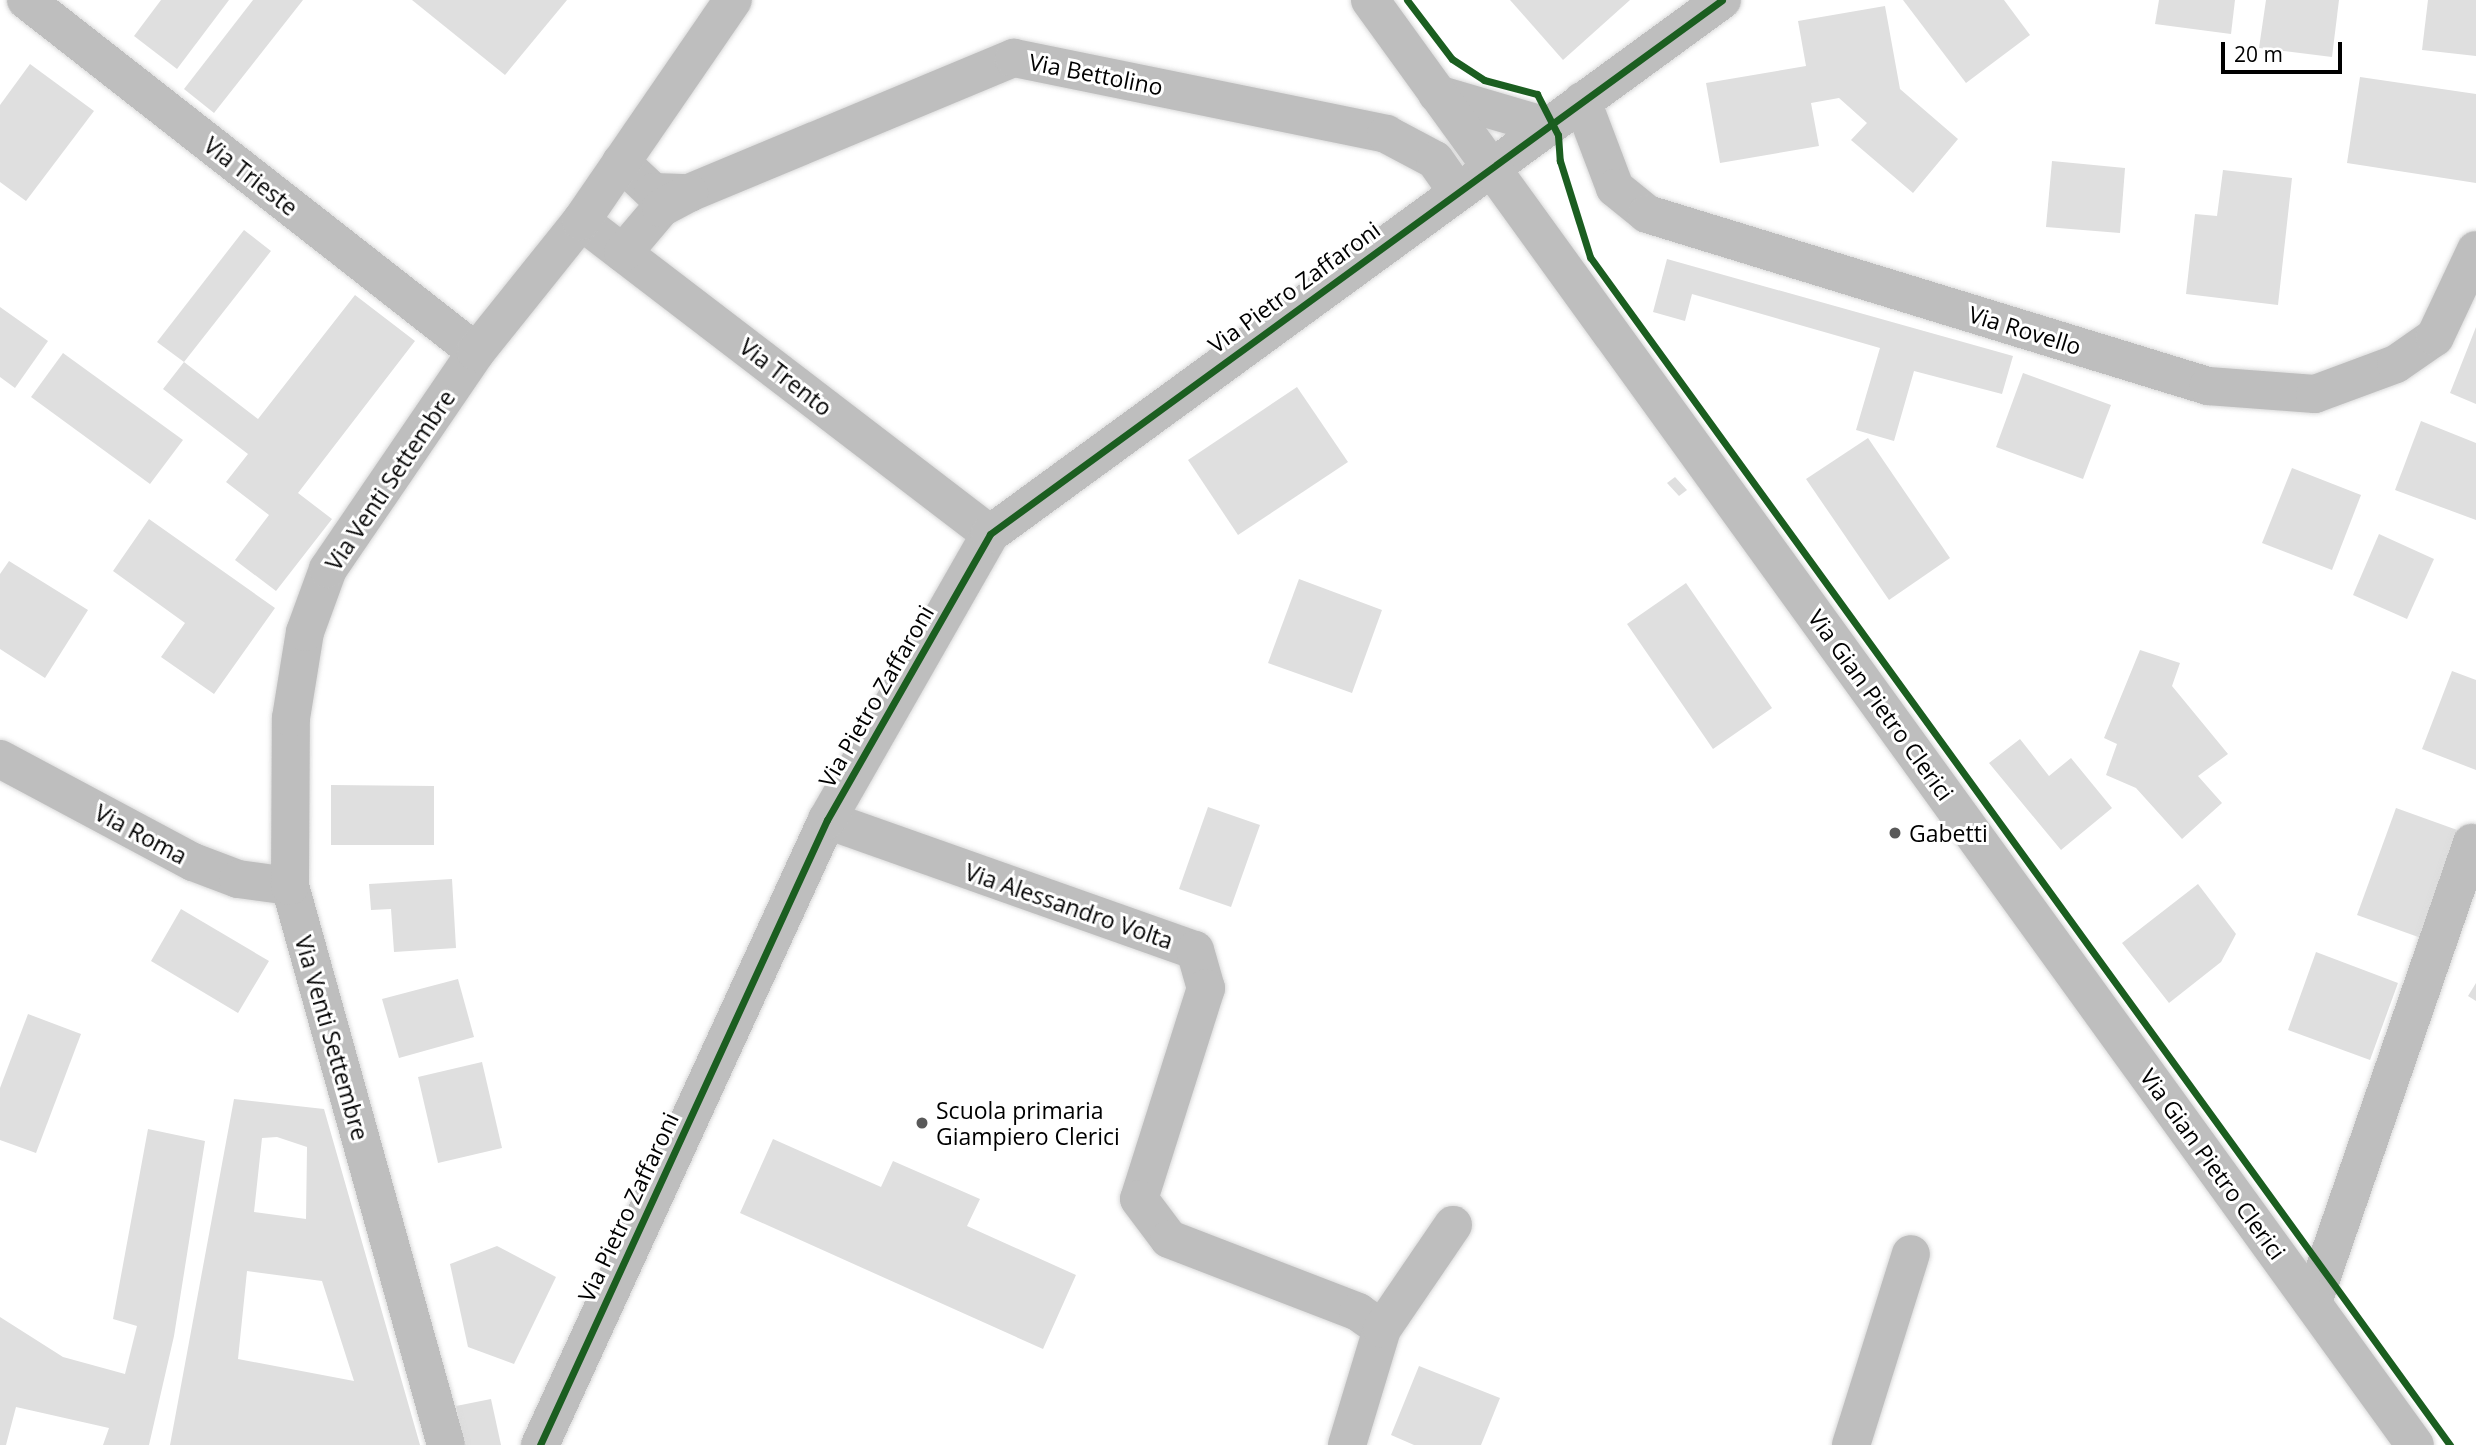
<!DOCTYPE html>
<html>
<head>
<meta charset="utf-8">
<style>
  body { margin:0 }
  #map { position:relative; width:2476px; height:1445px; overflow:hidden; background:#fff; font-family:"Open Sans",sans-serif }
  div>[style] { position:absolute }
  [style*='--x'] { left:calc(var(--x)*1px); top:calc(var(--y)*1px); width:calc(var(--w)*1px); rotate:calc(var(--a)*1deg) }
  .building>* { inset:0; background:#dfdfdf }
  .roads { filter:drop-shadow(0 0 2px #dbdbdb) drop-shadow(0 0 2px #dbdbdb) }
  .minor>* { height:38px; margin:-19px; padding:0 19px; transform-origin:19px; border-radius:19px; background:#bebebe }
  .major>* { height:38px; margin:-19px; padding:0 19px; transform-origin:19px; border-radius:19px; background:#bebebe }
  .cycleway>* { height:7px; margin:-3.5px; padding:0 3.5px; transform-origin:3.5px; border-radius:3.5px; background:#1b5e20 }
  .dots>* { width:19px; height:19px; translate:-50% -50%; box-sizing:border-box; border:4px solid #fff; border-radius:50% }
  span { translate:-50% -50%; white-space:nowrap; text-align:center; line-height:1.15; -webkit-text-stroke:6px #fff; paint-order:stroke }
  .street-label { font-size:23px; color:#000 }
  .poi-label { font-size:23px; color:#000 }
  .left { translate:0 -50%; text-align:left }
  .scale { position:absolute; left:2221px; top:42px; width:121px; height:32px; box-sizing:border-box; border:4px solid #000; border-top:0; padding-left:9px; font-size:21px; line-height:24px; white-space:nowrap; color:#000; -webkit-text-stroke:5px #fff; paint-order:stroke }
</style>
</head>
<body>
<div id="map">
  <div class="building">
    <i style="clip-path:polygon(161px 0,229px 0,177px 69px,134px 36px)"></i>
    <i style="clip-path:polygon(253px 0,303px 0,214px 113px,184px 89px)"></i>
    <i style="clip-path:polygon(412px 0,567px 0,505px 75px)"></i>
    <i style="clip-path:polygon(1510px 0,1630px 0,1563px 60px)"></i>
    <i style="clip-path:polygon(1903px 0,2004px 0,2030px 35px,1966px 83px)"></i>
    <i style="clip-path:polygon(2159px 0,2235px 0,2231px 34px,2155px 24px)"></i>
    <i style="clip-path:polygon(2266px 0,2339px 0,2332px 57px,2259px 48px)"></i>
    <i style="clip-path:polygon(2428px 0,2476px 0,2476px 56px,2422px 50px)"></i>
    <i style="clip-path:polygon(1885px 6px,1900px 89px,1958px 139px,1913px 193px,1851px 140px,1867px 123px,1839px 98px,1811px 103px,1819px 146px,1720px 163px,1706px 83px,1806px 66px,1798px 21px)"></i>
    <i style="clip-path:polygon(30px 64px,94px 111px,26px 201px,0 182px,0 105px)"></i>
    <i style="clip-path:polygon(2360px 77px,2476px 94px,2476px 183px,2347px 163px)"></i>
    <i style="clip-path:polygon(2052px 161px,2125px 168px,2120px 233px,2046px 227px)"></i>
    <i style="clip-path:polygon(2223px 170px,2292px 178px,2278px 305px,2186px 294px,2195px 214px,2217px 216px)"></i>
    <i style="clip-path:polygon(244px 230px,271px 251px,184px 362px,157px 342px)"></i>
    <i style="clip-path:polygon(1667px 259px,2013px 356px,2002px 394px,1914px 371px,1894px 441px,1856px 430px,1880px 348px,1692px 294px,1685px 321px,1653px 312px)"></i>
    <i style="clip-path:polygon(355px 295px,415px 341px,298px 493px,332px 519px,276px 591px,235px 560px,269px 515px,226px 482px,248px 454px,163px 389px,184px 362px,258px 419px)"></i>
    <i style="clip-path:polygon(0 307px,48px 341px,15px 388px,0 377px)"></i>
    <i style="clip-path:polygon(2476px 327px,2476px 404px,2450px 393px)"></i>
    <i style="clip-path:polygon(63px 353px,183px 440px,150px 484px,31px 397px)"></i>
    <i style="clip-path:polygon(2023px 373px,2111px 405px,2083px 479px,1996px 447px)"></i>
    <i style="clip-path:polygon(1297px 387px,1348px 462px,1238px 535px,1188px 460px)"></i>
    <i style="clip-path:polygon(2421px 421px,2476px 443px,2476px 520px,2395px 490px)"></i>
    <i style="clip-path:polygon(1868px 438px,1950px 558px,1889px 600px,1806px 479px)"></i>
    <i style="clip-path:polygon(2292px 468px,2361px 495px,2332px 570px,2262px 543px)"></i>
    <i style="clip-path:polygon(1675px 477px,1687px 490px,1679px 496px,1667px 483px)"></i>
    <i style="clip-path:polygon(149px 519px,275px 608px,214px 694px,161px 657px,185px 623px,113px 571px)"></i>
    <i style="clip-path:polygon(2379px 534px,2434px 559px,2407px 619px,2353px 595px)"></i>
    <i style="clip-path:polygon(9px 561px,88px 610px,45px 678px,0 649px,0 574px)"></i>
    <i style="clip-path:polygon(1299px 579px,1382px 610px,1352px 693px,1268px 663px)"></i>
    <i style="clip-path:polygon(1686px 583px,1772px 708px,1713px 749px,1627px 624px)"></i>
    <i style="clip-path:polygon(2140px 650px,2180px 663px,2172px 686px,2228px 754px,2198px 776px,2222px 803px,2182px 839px,2136px 788px,2106px 775px,2117px 744px,2104px 738px)"></i>
    <i style="clip-path:polygon(2452px 671px,2476px 680px,2476px 770px,2422px 749px)"></i>
    <i style="clip-path:polygon(2020px 739px,2049px 776px,2071px 758px,2112px 808px,2061px 850px,1989px 763px)"></i>
    <i style="clip-path:polygon(331px 785px,434px 786px,434px 845px,331px 845px)"></i>
    <i style="clip-path:polygon(1208px 807px,1260px 825px,1231px 907px,1179px 889px)"></i>
    <i style="clip-path:polygon(2396px 808px,2460px 831px,2421px 938px,2357px 915px)"></i>
    <i style="clip-path:polygon(452px 879px,456px 948px,394px 952px,391px 909px,371px 910px,369px 884px)"></i>
    <i style="clip-path:polygon(2198px 884px,2236px 934px,2221px 962px,2169px 1003px,2122px 943px)"></i>
    <i style="clip-path:polygon(181px 909px,269px 961px,238px 1013px,151px 961px)"></i>
    <i style="clip-path:polygon(2316px 952px,2398px 983px,2370px 1060px,2288px 1030px)"></i>
    <i style="clip-path:polygon(458px 979px,474px 1037px,399px 1058px,382px 999px)"></i>
    <i style="clip-path:polygon(2476px 983px,2476px 1001px,2468px 996px)"></i>
    <i style="clip-path:polygon(28px 1014px,81px 1034px,36px 1153px,0 1140px,0 1088px)"></i>
    <i style="clip-path:polygon(482px 1062px,502px 1148px,438px 1163px,418px 1077px)"></i>
    <i style="clip-path:polygon(evenodd,234px 1099px,324px 1109px,420px 1445px,170px 1445px,234px 1099px,277px 1137px,307px 1147px,306px 1219px,254px 1212px,262px 1138px,277px 1137px,234px 1099px,247px 1271px,322px 1281px,354px 1381px,238px 1359px,247px 1271px)"></i>
    <i style="clip-path:polygon(148px 1129px,205px 1141px,174px 1336px,149px 1445px,103px 1445px,109px 1428px,16px 1407px,6px 1445px,0 1445px,0 1317px,63px 1357px,125px 1374px,137px 1326px,113px 1319px)"></i>
    <i style="clip-path:polygon(773px 1139px,881px 1187px,893px 1161px,980px 1199px,967px 1226px,1076px 1275px,1043px 1349px,740px 1213px)"></i>
    <i style="clip-path:polygon(497px 1246px,556px 1277px,514px 1364px,468px 1347px,450px 1264px)"></i>
    <i style="clip-path:polygon(1419px 1366px,1500px 1398px,1481px 1445px,1414px 1445px,1391px 1435px)"></i>
    <i style="clip-path:polygon(491px 1399px,501px 1445px,463px 1445px,456px 1406px)"></i>
  </div>
  <div class="roads">
    <div class="minor">
      <i style="--x:26;--y:0;--w:571;--a:38.03"></i>
      <i style="--x:1437;--y:94;--w:110;--a:16.3"></i>
      <i style="--x:1582;--y:101;--w:93;--a:69.2"></i>
      <i style="--x:1615;--y:188;--w:41;--a:39.1"></i>
      <i style="--x:1647;--y:214;--w:587;--a:17.05"></i>
      <i style="--x:2208;--y:386;--w:107;--a:4.3"></i>
      <i style="--x:2315;--y:394;--w:86;--a:-20.3"></i>
      <i style="--x:2396;--y:364;--w:47;--a:-34.7"></i>
      <i style="--x:2435;--y:337;--w:96;--a:-64.8"></i>
      <i style="--x:621;--y:162;--w:44;--a:43.2"></i>
      <i style="--x:653;--y:192;--w:36;--a:2"></i>
      <i style="--x:689;--y:193;--w:352;--a:-22.6"></i>
      <i style="--x:1014;--y:58;--w:380;--a:11.5"></i>
      <i style="--x:1386;--y:134;--w:55;--a:28"></i>
      <i style="--x:1435;--y:160;--w:38;--a:55"></i>
      <i style="--x:581;--y:221;--w:515;--a:37.43"></i>
      <i style="--x:623;--y:253;--w:59;--a:-49.8"></i>
      <i style="--x:661;--y:208;--w:32;--a:-28"></i>
      <i style="--x:0;--y:759;--w:219;--a:28.1"></i>
      <i style="--x:193;--y:862;--w:48;--a:20.7"></i>
      <i style="--x:238;--y:879;--w:52;--a:7.7"></i>
      <i style="--x:827;--y:820;--w:390;--a:19.5"></i>
      <i style="--x:1195;--y:950;--w:40;--a:74"></i>
      <i style="--x:1206;--y:988;--w:221;--a:107.6"></i>
      <i style="--x:1139;--y:1199;--w:50;--a:53.1"></i>
      <i style="--x:1169;--y:1239;--w:203;--a:21.1"></i>
      <i style="--x:1358;--y:1312;--w:29;--a:35"></i>
      <i style="--x:1382;--y:1329;--w:121;--a:106.8"></i>
      <i style="--x:2313;--y:1302;--w:486;--a:-70.9"></i>
      <i style="--x:1382;--y:1329;--w:126;--a:-55.7"></i>
      <i style="--x:446;--y:1445;--w:580;--a:-105.59"></i>
      <i style="--x:290;--y:886;--w:168;--a:-89.7"></i>
      <i style="--x:291;--y:718;--w:87;--a:-80.8"></i>
      <i style="--x:305;--y:632;--w:67;--a:-69.9"></i>
      <i style="--x:328;--y:569;--w:263;--a:-55.7"></i>
      <i style="--x:476;--y:352;--w:168;--a:-51.3"></i>
      <i style="--x:581;--y:221;--w:268;--a:-55.5"></i>
      <i style="--x:540;--y:1445;--w:688;--a:-65.34"></i>
      <i style="--x:827;--y:820;--w:329;--a:-60.3"></i>
      <i style="--x:990;--y:534;--w:906;--a:-36.11"></i>
      <i style="--x:1851;--y:1445;--w:200;--a:-72.6"></i>
    </div>
    <div class="major">
      <i style="--x:1370;--y:0;--w:1783;--a:54.13"></i>
    </div>
  </div>
  <div class="cycleway">
    <i style="--x:1407;--y:0;--w:74;--a:52.7"></i>
    <i style="--x:1452;--y:59;--w:38;--a:33"></i>
    <i style="--x:1484;--y:80;--w:55;--a:14.8"></i>
    <i style="--x:1537;--y:94;--w:46;--a:62.9"></i>
    <i style="--x:1558;--y:135;--w:26;--a:86"></i>
    <i style="--x:1560;--y:161;--w:101;--a:72.6"></i>
    <i style="--x:1590;--y:257;--w:1467;--a:54.1"></i>
    <i style="--x:540;--y:1445;--w:688;--a:-65.34"></i>
    <i style="--x:827;--y:820;--w:329;--a:-60.3"></i>
    <i style="--x:990;--y:534;--w:906;--a:-36.11"></i>
  </div>
  <div class="dots">
    <i style="left:1895px;top:833px;background:#595959"></i>
    <i style="left:922px;top:1123px;background:#595959"></i>
  </div>
  <div class="street-label">
    <span style="left:1096px;top:74px;rotate:11deg">Via Bettolino</span>
    <span style="left:251px;top:176px;rotate:38deg">Via Trieste</span>
    <span style="left:1294px;top:287px;rotate:-36deg">Via Pietro Zaffaroni</span>
    <span style="left:2025px;top:330px;rotate:17deg">Via Rovello</span>
    <span style="left:786px;top:377px;rotate:38deg">Via Trento</span>
    <span style="left:390px;top:480px;rotate:-56deg">Via Venti Settembre</span>
    <span style="left:876px;top:696px;rotate:-60deg">Via Pietro Zaffaroni</span>
    <span style="left:1881px;top:705px;rotate:54deg">Via Gian Pietro Clerici</span>
    <span style="left:141px;top:834px;rotate:28deg">Via Roma</span>
    <span style="left:1069px;top:906px;rotate:19deg">Via Alessandro Volta</span>
    <span style="left:332px;top:1038px;rotate:74deg">Via Venti Settembre</span>
    <span style="left:2213px;top:1164px;rotate:54deg">Via Gian Pietro Clerici</span>
    <span style="left:628px;top:1207px;rotate:-65deg">Via Pietro Zaffaroni</span>
  </div>
  <div class="poi-label">
    <span class="left" style="left:1909px;top:833px">Gabetti</span>
    <span class="left" style="left:936px;top:1123px">Scuola primaria<br>Giampiero Clerici</span>
  </div>
  <div class="scale">20 m</div>
</div>
</body>
</html>
